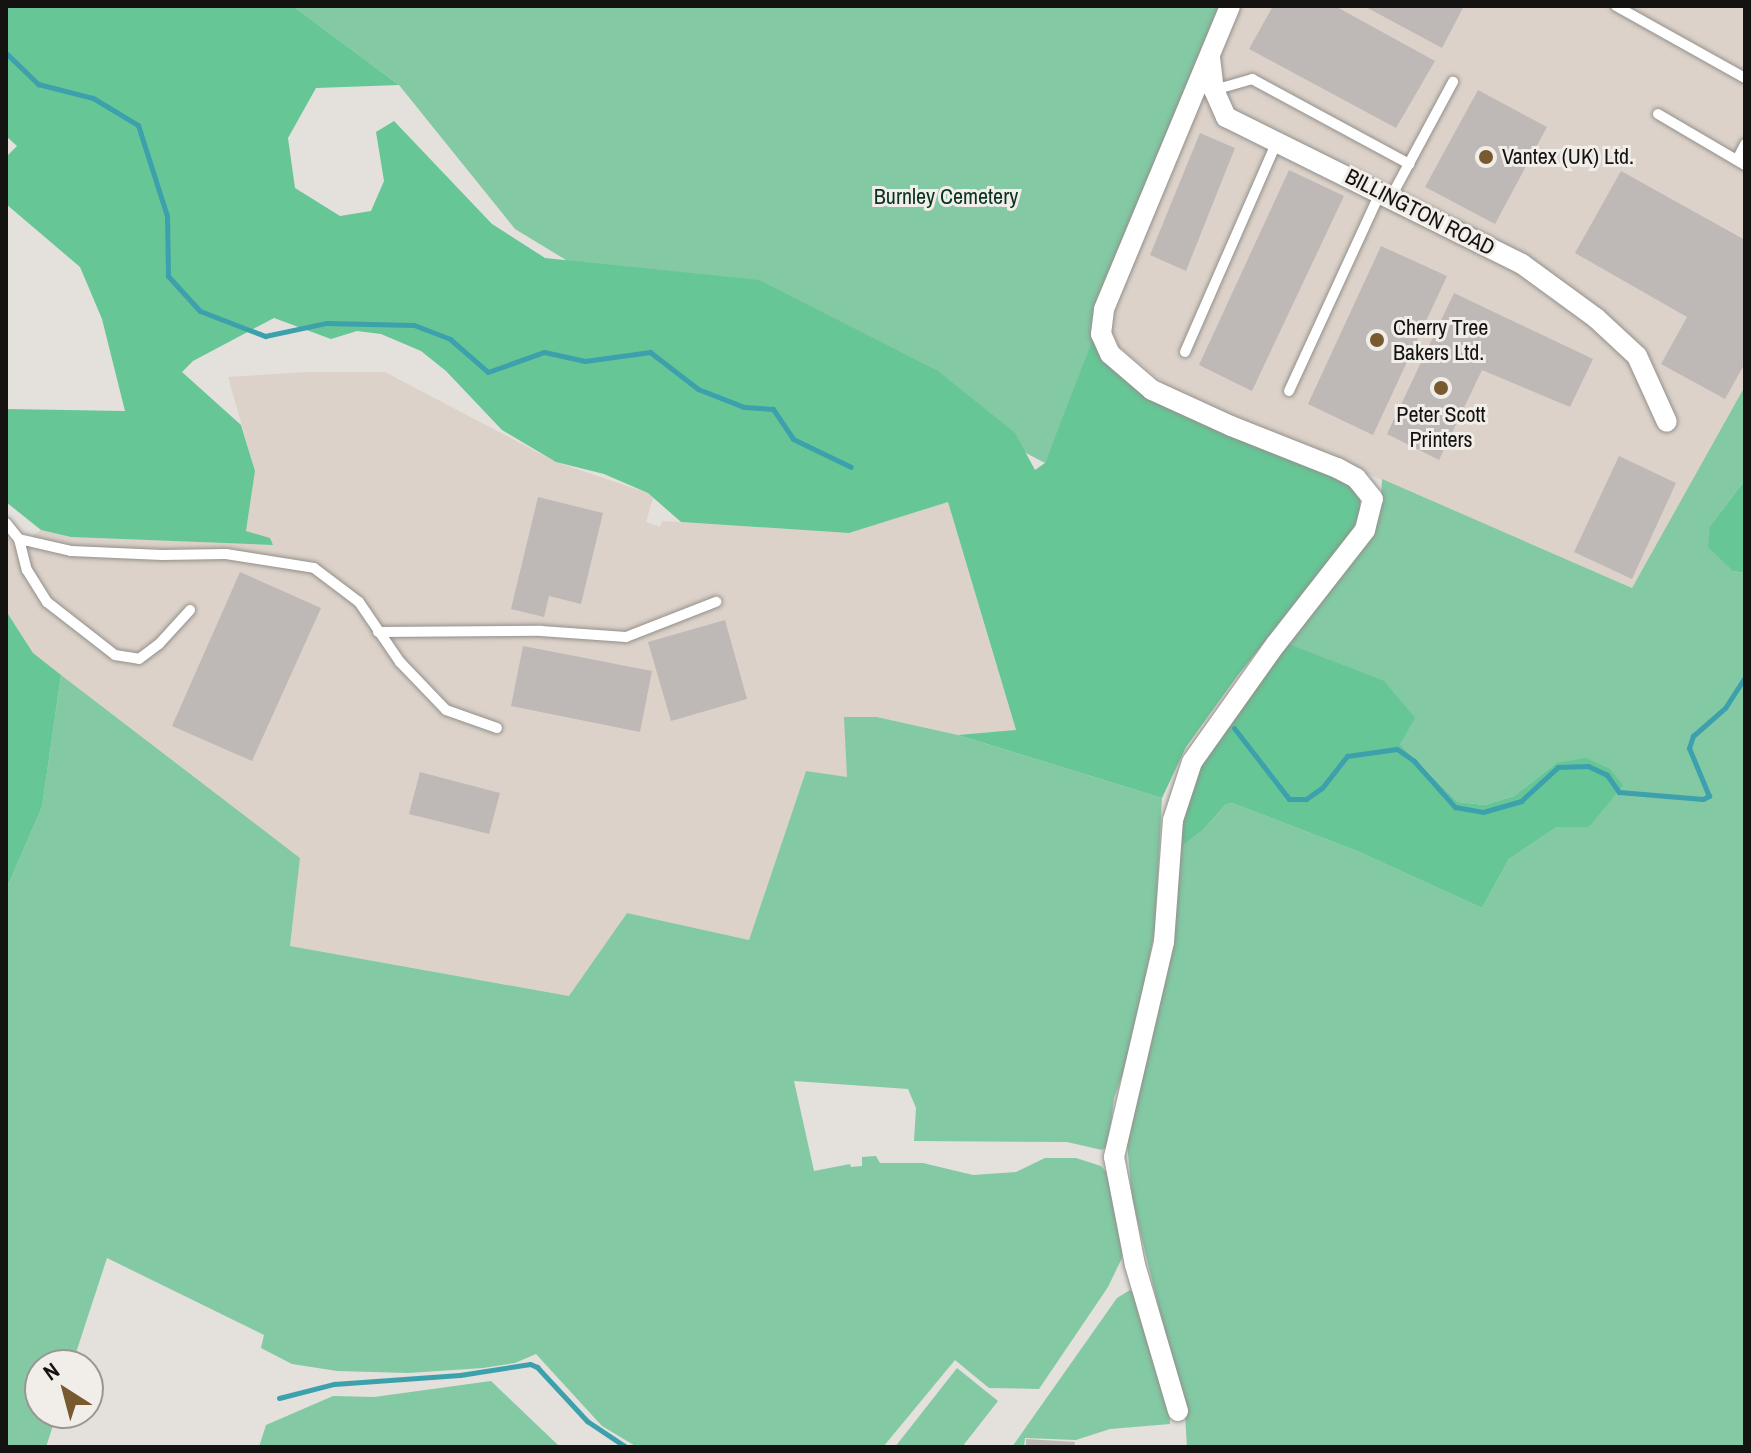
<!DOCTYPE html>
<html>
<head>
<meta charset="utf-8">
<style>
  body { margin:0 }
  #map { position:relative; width:1751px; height:1453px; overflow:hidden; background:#e4e0dc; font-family:"Archivo Narrow",sans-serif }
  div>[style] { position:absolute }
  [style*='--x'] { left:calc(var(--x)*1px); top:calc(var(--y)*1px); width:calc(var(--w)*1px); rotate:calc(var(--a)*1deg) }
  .built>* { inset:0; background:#dcd2c9 }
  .green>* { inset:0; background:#83c9a4 }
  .forest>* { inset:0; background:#66c696 }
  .stream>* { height:5px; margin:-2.5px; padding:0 2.5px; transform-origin:2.5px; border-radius:2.5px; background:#3ca1ac }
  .building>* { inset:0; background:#beb8b7 }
  .roads { filter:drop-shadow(0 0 2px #928f8b) drop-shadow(0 0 2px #928f8b) }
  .service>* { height:10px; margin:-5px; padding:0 5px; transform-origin:5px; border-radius:5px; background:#fff }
  .minor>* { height:20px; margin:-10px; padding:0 10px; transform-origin:10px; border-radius:10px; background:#fff }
  .dots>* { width:22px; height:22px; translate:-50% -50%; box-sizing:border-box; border:4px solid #f1ede9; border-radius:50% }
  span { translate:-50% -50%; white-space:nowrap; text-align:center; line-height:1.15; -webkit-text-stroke:6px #f1ede9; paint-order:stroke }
  .poi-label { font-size:22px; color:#151312 }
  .left { translate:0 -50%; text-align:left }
  .park-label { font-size:22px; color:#073320 }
  .street-label { font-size:22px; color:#151312 }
  .frame { position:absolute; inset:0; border:8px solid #151312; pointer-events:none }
  .north { position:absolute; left:24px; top:1349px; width:80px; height:80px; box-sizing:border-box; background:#f1ede9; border:2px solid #999693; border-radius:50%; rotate:324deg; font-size:22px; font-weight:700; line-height:32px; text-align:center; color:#151312 }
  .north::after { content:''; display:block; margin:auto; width:28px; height:36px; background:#79592f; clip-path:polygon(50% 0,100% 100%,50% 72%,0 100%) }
</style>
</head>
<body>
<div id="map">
  <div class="built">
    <i style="clip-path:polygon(1230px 6px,1745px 6px,1745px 386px,1632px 588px,1171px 389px,1115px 343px,1104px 309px)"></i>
    <i style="clip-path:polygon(307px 372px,385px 372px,556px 462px,648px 493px,653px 498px,646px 522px,660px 527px,662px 521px,849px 533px,948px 502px,1016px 731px,958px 735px,877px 717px,847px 778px,806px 771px,749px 940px,627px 913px,570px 996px,290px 946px,300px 858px,61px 675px,6px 724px,6px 536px,16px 547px,41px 530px,71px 537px,272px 545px,270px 538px,246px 531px,255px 471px,228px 377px)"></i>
  </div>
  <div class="green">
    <i style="clip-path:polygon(293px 6px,1230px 6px,1045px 463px,732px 299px,589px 274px,515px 229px,399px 85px)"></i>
    <i style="clip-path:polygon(1745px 386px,1745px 480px,1710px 526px,1733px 571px,1745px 573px,1745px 1447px,1187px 1447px,1185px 1415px,1132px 1198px,1127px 1143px,1176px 851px,1203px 830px,1225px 805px,1232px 803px,1357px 851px,1482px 908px,1509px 859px,1557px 827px,1590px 827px,1556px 763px,1514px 796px,1485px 805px,1458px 802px,1399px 743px,1286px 643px,1380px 513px,1382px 479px,1632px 588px)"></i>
    <i style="clip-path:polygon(61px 675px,300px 858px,290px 946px,569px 996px,627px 913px,749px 940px,806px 771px,847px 777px,844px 717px,877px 717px,958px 735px,1162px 798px,1155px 930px,1130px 1054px,1114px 1098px,1108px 1146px,1102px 1150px,1067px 1142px,914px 1141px,916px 1108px,908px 1089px,794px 1081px,814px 1171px,850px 1164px,851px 1167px,862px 1166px,862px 1157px,876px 1156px,880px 1163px,923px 1163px,973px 1175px,1016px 1172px,1045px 1158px,1076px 1158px,1101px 1166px,1107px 1173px,1123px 1245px,1122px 1258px,1108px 1287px,1039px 1389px,989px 1388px,955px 1360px,883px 1447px,637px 1447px,602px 1426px,536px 1354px,515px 1363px,483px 1368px,408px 1373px,337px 1371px,292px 1364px,261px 1348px,264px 1335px,107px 1258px,72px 1365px,40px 1365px,40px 1413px,57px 1413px,46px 1447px,6px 1447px,6px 890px,42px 807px)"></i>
    <i style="clip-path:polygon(1130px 1290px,1134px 1292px,1169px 1406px,1170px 1424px,1110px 1429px,1076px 1440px,1025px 1438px,1024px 1447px,1012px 1447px,1117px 1298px)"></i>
    <i style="clip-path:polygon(957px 1368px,998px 1401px,962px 1447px,895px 1447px)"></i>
    <i style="clip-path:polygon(491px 1381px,560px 1447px,259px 1447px,266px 1425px,333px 1396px,374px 1397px)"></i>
  </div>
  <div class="forest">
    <i style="clip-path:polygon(6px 6px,293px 6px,399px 85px,316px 88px,288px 138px,295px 188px,340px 216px,371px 211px,384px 181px,376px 132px,394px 121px,492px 224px,545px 258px,759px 280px,938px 371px,1015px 433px,1035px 470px,1045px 463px,1093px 339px,1099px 353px,1346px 479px,1360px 498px,1360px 511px,1352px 533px,1238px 675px,1186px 747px,1162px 798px,958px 735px,1016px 730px,948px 502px,849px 533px,681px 522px,648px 493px,604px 474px,556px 462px,502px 430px,446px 371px,421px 351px,381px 334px,357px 331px,331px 339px,274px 318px,193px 361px,182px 372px,241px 425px,255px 471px,246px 531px,270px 538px,273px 545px,71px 537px,41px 530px,6px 502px,6px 409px,125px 411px,102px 319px,80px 267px,6px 204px,6px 157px,17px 146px,6px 136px)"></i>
    <i style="clip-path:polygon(1745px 480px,1745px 573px,1733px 571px,1708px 547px,1710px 526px)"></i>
    <i style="clip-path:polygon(6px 611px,33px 653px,61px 675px,42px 807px,6px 890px)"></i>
    <i style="clip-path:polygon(1286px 643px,1384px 681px,1415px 718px,1400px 744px,1458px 802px,1485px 805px,1514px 796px,1556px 763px,1586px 758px,1610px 769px,1623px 785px,1589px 827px,1557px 827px,1509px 859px,1482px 908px,1357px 851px,1232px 803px,1225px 805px,1203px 830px,1176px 851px,1180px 816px,1203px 762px)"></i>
  </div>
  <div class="stream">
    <i style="--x:6;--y:53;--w:45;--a:44.1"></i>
    <i style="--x:38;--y:84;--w:57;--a:14.3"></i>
    <i style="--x:93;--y:98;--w:52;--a:31"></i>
    <i style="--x:138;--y:125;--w:96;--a:72.3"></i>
    <i style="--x:167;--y:216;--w:60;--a:89"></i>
    <i style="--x:168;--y:276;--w:47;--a:47.6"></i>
    <i style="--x:200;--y:311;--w:70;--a:21"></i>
    <i style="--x:265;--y:336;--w:62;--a:-12"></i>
    <i style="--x:326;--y:323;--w:88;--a:1.3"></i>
    <i style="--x:414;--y:325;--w:39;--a:21"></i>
    <i style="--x:450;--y:339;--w:50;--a:41"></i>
    <i style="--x:488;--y:372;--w:59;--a:-19.7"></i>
    <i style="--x:544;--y:352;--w:42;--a:12.4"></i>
    <i style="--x:585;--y:361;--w:66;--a:-7.9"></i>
    <i style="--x:650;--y:352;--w:61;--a:37.6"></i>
    <i style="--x:698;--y:389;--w:49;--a:21.4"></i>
    <i style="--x:744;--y:407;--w:29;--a:4"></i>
    <i style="--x:773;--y:409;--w:36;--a:56"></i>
    <i style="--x:793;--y:439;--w:64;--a:25.8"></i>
    <i style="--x:1234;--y:728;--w:90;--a:52.2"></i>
    <i style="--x:1289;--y:799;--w:17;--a:0"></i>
    <i style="--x:1306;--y:799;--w:19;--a:-35"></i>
    <i style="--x:1322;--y:788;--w:41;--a:-52"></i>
    <i style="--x:1347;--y:756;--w:50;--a:-8"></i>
    <i style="--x:1397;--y:749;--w:21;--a:35"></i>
    <i style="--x:1414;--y:761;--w:62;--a:48.3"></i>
    <i style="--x:1455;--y:807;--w:28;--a:10"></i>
    <i style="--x:1483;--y:812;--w:40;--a:-16"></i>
    <i style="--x:1521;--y:801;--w:50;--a:-42.6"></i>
    <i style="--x:1558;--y:767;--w:30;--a:-2"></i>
    <i style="--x:1588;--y:766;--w:21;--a:25"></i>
    <i style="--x:1607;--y:775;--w:21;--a:55"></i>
    <i style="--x:1619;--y:792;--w:84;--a:4.8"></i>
    <i style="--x:1703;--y:799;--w:7;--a:-27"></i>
    <i style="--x:1709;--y:796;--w:52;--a:-112.6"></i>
    <i style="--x:1689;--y:748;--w:13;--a:-72"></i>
    <i style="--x:1693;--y:736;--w:43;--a:-41.2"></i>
    <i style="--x:1725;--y:708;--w:37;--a:-57"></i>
    <i style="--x:279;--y:1398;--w:57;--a:-14.3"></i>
    <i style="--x:334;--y:1384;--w:126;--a:-4.1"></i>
    <i style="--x:460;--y:1375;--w:71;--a:-8.9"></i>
    <i style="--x:530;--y:1364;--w:8;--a:23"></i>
    <i style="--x:537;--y:1367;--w:74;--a:47.2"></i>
    <i style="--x:587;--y:1421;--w:47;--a:33.7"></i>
  </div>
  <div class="building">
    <i style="clip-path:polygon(1273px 6px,1335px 6px,1435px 61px,1396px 128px,1249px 49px)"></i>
    <i style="clip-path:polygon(1364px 6px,1464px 6px,1442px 48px)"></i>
    <i style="clip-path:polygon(1478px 90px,1547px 127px,1495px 224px,1425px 187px)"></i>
    <i style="clip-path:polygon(1200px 133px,1235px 148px,1186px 271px,1150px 255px)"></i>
    <i style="clip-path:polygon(1289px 170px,1344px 196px,1252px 391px,1199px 365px)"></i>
    <i style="clip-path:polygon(1621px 171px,1745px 240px,1745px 363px,1725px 399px,1661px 364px,1687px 317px,1575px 253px)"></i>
    <i style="clip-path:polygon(1381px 246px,1447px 276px,1373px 435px,1308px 404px)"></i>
    <i style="clip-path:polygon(1454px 293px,1593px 359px,1570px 407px,1482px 370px,1439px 460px,1387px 434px)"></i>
    <i style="clip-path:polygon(1619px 456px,1676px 483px,1632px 579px,1574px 552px)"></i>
    <i style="clip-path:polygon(538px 497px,603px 513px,581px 604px,549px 596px,544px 617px,511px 609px)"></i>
    <i style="clip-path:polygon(240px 572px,321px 608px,252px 761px,172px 726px)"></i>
    <i style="clip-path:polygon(725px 620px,747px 699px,671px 721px,648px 642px)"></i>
    <i style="clip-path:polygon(523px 646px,652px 671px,640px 732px,511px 706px)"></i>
    <i style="clip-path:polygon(420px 772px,500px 793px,489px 834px,409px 814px)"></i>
    <i style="clip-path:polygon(1026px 1439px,1075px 1442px,1074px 1447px,1026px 1447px)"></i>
  </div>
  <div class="roads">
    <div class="service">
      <i style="--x:1616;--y:6;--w:148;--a:29.2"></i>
      <i style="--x:1214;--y:90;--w:40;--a:-16"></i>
      <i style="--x:1252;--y:79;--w:179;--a:28.4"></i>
      <i style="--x:1658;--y:114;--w:101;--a:30.4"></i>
      <i style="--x:1737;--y:160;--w:18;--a:-63"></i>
      <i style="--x:1391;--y:197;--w:131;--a:-61.7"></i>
      <i style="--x:1185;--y:352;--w:230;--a:-66.4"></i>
      <i style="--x:1289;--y:391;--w:218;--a:-65.3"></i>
      <i style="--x:6;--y:523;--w:21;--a:51"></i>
      <i style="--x:19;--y:539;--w:32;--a:76"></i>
      <i style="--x:27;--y:570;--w:38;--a:58"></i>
      <i style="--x:47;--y:602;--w:86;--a:37.9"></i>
      <i style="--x:115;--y:655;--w:24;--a:9"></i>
      <i style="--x:139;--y:659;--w:25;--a:-37"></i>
      <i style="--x:159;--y:644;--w:46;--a:-47.6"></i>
      <i style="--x:19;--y:539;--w:53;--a:13"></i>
      <i style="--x:71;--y:551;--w:91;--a:2.5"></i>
      <i style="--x:162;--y:555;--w:64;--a:-0.9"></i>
      <i style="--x:226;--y:554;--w:89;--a:9"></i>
      <i style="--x:314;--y:568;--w:56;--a:37.1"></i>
      <i style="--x:359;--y:602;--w:73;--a:55.7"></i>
      <i style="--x:400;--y:662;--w:66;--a:46.2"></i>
      <i style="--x:446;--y:710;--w:54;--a:19.4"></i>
      <i style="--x:378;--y:632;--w:163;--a:-0.4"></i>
      <i style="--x:541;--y:631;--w:85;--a:4"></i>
      <i style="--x:626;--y:637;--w:97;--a:-21.3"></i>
    </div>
    <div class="minor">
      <i style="--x:1210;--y:58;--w:32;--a:83"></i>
      <i style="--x:1214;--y:90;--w:30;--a:66"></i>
      <i style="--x:1226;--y:117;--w:330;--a:26.4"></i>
      <i style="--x:1522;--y:264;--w:92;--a:36.1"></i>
      <i style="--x:1596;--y:318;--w:56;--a:42.8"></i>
      <i style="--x:1637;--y:356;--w:72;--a:65.6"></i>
      <i style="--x:1178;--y:1411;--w:152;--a:-106.4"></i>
      <i style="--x:1135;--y:1265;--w:110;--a:-101"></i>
      <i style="--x:1114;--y:1157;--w:221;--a:-76.9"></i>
      <i style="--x:1164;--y:942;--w:122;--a:-85.8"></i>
      <i style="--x:1173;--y:820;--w:61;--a:-71.9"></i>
      <i style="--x:1192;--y:762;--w:145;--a:-54.6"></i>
      <i style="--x:1276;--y:644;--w:145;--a:-52"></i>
      <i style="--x:1365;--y:530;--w:32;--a:-76"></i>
      <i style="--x:1373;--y:499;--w:27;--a:-129"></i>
      <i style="--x:1356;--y:478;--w:21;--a:-152"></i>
      <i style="--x:1337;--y:468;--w:114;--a:-158.4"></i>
      <i style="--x:1231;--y:426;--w:87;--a:-155.5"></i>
      <i style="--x:1152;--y:390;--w:55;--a:-139.4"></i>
      <i style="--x:1110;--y:354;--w:22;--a:-114"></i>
      <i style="--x:1101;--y:334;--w:25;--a:-83"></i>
      <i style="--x:1104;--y:309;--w:328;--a:-67.4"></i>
    </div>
  </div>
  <div class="dots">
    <i style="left:1486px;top:157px;background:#79592f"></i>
    <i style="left:1377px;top:340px;background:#79592f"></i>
    <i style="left:1441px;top:388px;background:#79592f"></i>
  </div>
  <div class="poi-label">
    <span class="left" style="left:1502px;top:157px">Vantex (UK) Ltd.</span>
    <span class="left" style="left:1393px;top:340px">Cherry Tree<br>Bakers Ltd.</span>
    <span style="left:1441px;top:427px">Peter Scott<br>Printers</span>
  </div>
  <div class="park-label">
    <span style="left:946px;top:197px">Burnley Cemetery</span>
  </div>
  <div class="street-label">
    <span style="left:1420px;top:212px;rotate:27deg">BILLINGTON ROAD</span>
  </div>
  <div class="frame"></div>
  <div class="north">N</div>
</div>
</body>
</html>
